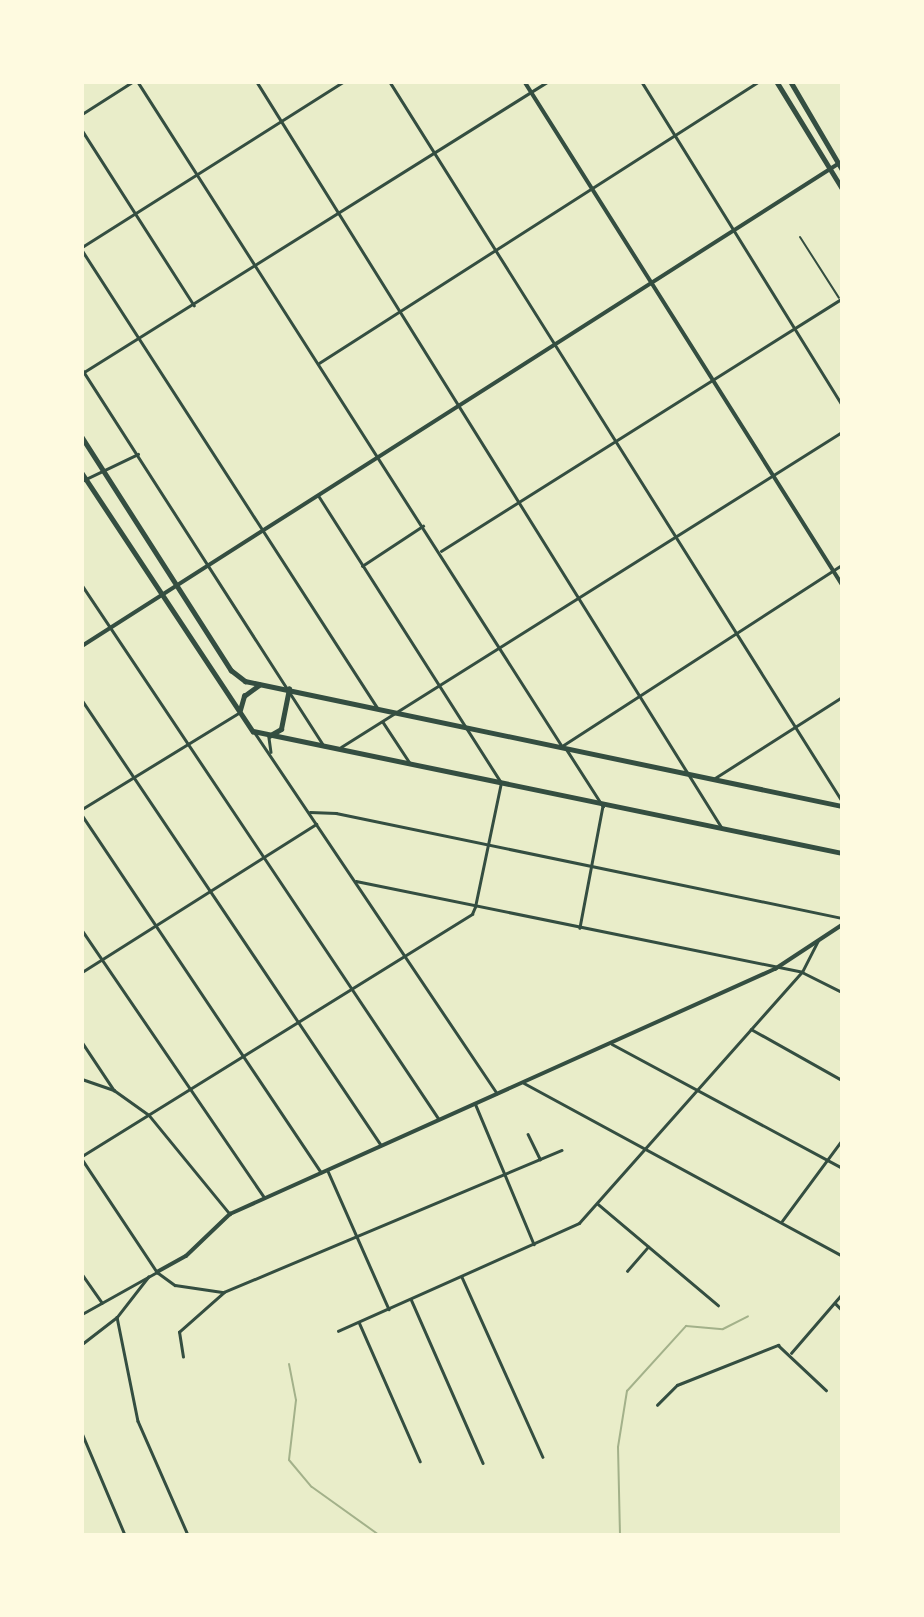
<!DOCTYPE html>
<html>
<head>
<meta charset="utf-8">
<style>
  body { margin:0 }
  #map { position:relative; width:924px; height:1617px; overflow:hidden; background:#e9edc9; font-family:"Sofia Sans Condensed",sans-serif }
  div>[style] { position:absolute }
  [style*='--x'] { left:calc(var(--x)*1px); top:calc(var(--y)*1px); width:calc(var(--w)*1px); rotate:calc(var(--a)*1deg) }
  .stream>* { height:2px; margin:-1px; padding:0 1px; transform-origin:1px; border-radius:1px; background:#a3b18a }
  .service>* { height:2px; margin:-1px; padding:0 1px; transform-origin:1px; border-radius:1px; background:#344e41 }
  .minor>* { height:2.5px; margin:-1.25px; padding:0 1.25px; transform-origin:1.25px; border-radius:1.25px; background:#344e41 }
  .tertiary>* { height:3.5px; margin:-1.75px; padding:0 1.75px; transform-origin:1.75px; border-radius:1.75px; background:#344e41 }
  .secondary>* { height:4.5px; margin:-2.25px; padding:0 2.25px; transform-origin:2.25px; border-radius:2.25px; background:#344e41 }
  .primary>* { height:4.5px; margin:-2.25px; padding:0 2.25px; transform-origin:2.25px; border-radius:2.25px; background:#344e41 }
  span { translate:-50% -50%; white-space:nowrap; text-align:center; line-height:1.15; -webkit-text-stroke:5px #fefae0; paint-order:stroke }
  .frame { position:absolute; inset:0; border:84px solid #fefae0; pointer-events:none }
</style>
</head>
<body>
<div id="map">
  <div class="stream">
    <i style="--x:289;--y:1364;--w:37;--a:79"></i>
    <i style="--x:296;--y:1400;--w:60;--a:96.7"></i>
    <i style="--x:289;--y:1460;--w:35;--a:50"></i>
    <i style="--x:312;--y:1487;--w:82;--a:35.6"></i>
    <i style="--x:620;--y:1535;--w:88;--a:-91.3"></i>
    <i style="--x:618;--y:1447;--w:57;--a:-80.9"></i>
    <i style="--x:627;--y:1391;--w:88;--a:-47.8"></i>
    <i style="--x:686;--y:1326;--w:37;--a:5"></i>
    <i style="--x:723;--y:1329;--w:28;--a:-27"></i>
  </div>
  <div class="service">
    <i style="--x:800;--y:237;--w:72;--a:57.4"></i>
  </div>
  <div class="minor">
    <i style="--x:138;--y:82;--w:788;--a:57.44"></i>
    <i style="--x:257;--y:82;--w:879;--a:58.06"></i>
    <i style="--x:390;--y:82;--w:849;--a:57.84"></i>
    <i style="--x:642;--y:82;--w:379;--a:58.2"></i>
    <i style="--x:82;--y:114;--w:59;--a:-32.6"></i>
    <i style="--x:82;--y:130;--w:208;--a:57.4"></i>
    <i style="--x:82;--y:247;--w:309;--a:-32.3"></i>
    <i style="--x:82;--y:250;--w:544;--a:57.16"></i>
    <i style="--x:319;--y:363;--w:521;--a:-32.62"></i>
    <i style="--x:82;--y:369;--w:448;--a:57.3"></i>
    <i style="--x:84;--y:372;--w:546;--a:-32.06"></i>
    <i style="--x:82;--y:481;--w:62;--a:-25.7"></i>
    <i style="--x:441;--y:551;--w:474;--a:-32.2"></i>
    <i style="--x:362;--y:566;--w:73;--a:-33.3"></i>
    <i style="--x:82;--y:585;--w:642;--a:56.24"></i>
    <i style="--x:82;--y:700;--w:536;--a:56.1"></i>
    <i style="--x:383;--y:722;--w:49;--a:56.6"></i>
    <i style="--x:255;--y:733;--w:434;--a:56.1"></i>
    <i style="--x:269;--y:738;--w:14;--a:82"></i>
    <i style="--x:562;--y:746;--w:333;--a:-32.9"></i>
    <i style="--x:341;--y:747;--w:592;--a:-32.16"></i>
    <i style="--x:567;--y:750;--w:67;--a:57.3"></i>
    <i style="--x:603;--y:806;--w:124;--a:100.7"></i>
    <i style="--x:715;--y:778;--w:151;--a:-32.5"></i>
    <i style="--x:82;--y:809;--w:185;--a:-31.5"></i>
    <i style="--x:310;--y:812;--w:26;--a:2"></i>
    <i style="--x:336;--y:813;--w:517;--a:11.72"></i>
    <i style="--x:82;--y:815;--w:430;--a:56.2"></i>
    <i style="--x:356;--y:881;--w:455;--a:11.5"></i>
    <i style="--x:802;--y:972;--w:45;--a:26.6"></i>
    <i style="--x:82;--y:930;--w:323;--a:55.7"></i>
    <i style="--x:82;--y:972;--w:277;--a:-32.3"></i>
    <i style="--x:751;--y:1029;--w:104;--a:29.3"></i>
    <i style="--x:82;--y:1042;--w:58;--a:56.3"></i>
    <i style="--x:612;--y:1044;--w:261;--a:28.3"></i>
    <i style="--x:82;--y:1079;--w:34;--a:19"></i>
    <i style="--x:114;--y:1090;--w:43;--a:35.5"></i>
    <i style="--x:149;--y:1115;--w:128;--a:50.7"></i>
    <i style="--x:524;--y:1083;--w:362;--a:28.5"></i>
    <i style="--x:475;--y:1103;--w:153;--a:67.3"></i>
    <i style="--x:528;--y:1134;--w:28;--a:64"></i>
    <i style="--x:82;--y:1156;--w:459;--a:-31.8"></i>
    <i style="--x:472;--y:914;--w:8;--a:-67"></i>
    <i style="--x:475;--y:907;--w:127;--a:-78.2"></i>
    <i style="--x:501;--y:783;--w:339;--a:-122.5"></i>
    <i style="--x:82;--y:1159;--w:136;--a:56.4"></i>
    <i style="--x:157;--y:1272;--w:22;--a:36"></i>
    <i style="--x:175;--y:1285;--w:49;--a:8.3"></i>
    <i style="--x:328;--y:1171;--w:151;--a:66.2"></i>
    <i style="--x:598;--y:1204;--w:157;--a:40.1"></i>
    <i style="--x:782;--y:1221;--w:101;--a:-53.5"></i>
    <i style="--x:627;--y:1271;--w:32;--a:-49"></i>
    <i style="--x:82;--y:1274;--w:35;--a:55"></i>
    <i style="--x:462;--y:1277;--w:197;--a:65.8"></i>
    <i style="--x:411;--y:1299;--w:179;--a:66.3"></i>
    <i style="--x:835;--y:1303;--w:10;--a:45"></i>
    <i style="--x:82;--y:1314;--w:86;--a:-29.2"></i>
    <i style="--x:117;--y:1317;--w:106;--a:78.6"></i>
    <i style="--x:138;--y:1421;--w:124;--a:66.3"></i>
    <i style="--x:359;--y:1322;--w:152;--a:66.3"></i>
    <i style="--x:338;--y:1331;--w:264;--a:-24.1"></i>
    <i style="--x:579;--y:1223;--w:336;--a:-48.4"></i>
    <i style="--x:802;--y:972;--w:34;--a:-63"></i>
    <i style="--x:82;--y:1344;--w:44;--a:-37.6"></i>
    <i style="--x:117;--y:1317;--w:51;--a:-52.2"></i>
    <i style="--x:791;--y:1353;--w:78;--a:-49.2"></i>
    <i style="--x:183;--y:1357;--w:25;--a:-99"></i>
    <i style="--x:179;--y:1332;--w:60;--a:-41.6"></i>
    <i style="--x:224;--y:1292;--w:366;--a:-22.8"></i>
    <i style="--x:657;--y:1405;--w:28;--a:-45"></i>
    <i style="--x:677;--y:1385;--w:109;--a:-21.6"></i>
    <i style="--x:778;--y:1345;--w:66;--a:43.2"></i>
    <i style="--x:82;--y:1433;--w:111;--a:67.1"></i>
  </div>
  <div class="tertiary">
    <i style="--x:525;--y:82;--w:594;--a:57.73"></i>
    <i style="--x:82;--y:646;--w:897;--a:-32.52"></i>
    <i style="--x:157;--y:1272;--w:33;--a:-29"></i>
    <i style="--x:186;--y:1256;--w:61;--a:-43.7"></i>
    <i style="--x:230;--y:1214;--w:598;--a:-24.21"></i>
    <i style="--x:775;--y:969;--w:80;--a:-33.3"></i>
  </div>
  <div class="secondary">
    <i style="--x:777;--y:82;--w:124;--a:58.5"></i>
    <i style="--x:791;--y:82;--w:101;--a:59.6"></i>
  </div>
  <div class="primary">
    <i style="--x:82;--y:437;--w:277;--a:57.4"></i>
    <i style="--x:231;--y:670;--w:18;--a:38"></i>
    <i style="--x:245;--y:681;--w:610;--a:11.83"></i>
    <i style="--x:82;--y:473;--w:310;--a:56.5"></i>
    <i style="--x:253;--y:731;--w:602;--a:11.7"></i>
    <i style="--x:240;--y:710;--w:15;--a:-74"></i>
    <i style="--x:244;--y:696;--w:19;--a:-36"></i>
    <i style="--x:269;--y:736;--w:14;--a:-30"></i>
    <i style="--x:281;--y:729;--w:41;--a:-78.7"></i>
  </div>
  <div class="frame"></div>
</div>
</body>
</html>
